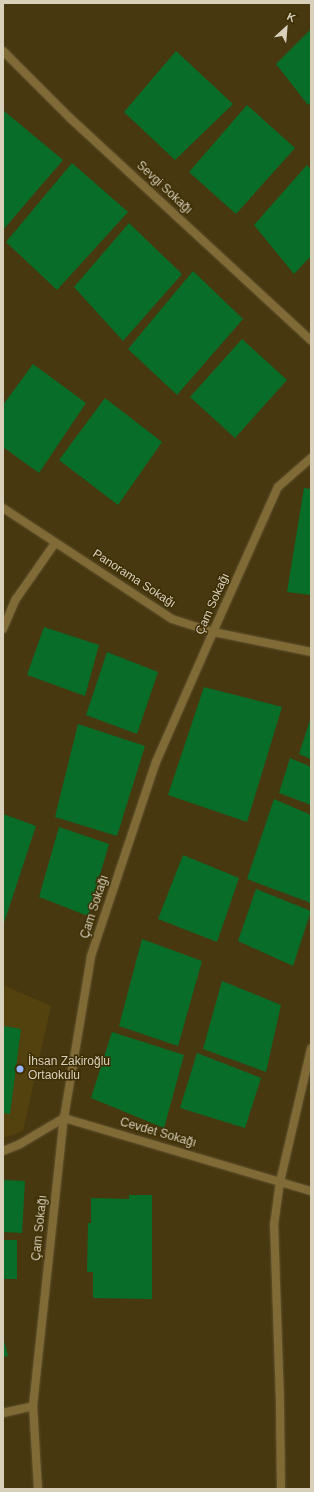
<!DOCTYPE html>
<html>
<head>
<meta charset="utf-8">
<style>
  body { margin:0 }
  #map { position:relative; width:314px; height:1492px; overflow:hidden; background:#473810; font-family:Arial,sans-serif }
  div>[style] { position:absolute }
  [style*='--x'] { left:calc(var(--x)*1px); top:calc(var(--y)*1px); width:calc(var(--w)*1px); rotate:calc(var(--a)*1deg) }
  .built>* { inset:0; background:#53410e }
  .building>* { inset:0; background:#086d28 }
  .roads { filter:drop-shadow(0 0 1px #61532f) drop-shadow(0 0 1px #61532f) }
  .minor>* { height:8px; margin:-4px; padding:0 4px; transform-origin:4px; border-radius:4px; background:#806b37 }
  .dots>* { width:11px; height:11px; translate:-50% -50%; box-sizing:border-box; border:2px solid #3d2e04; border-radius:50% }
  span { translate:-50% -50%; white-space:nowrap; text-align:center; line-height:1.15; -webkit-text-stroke:3px #3d2e04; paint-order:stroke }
  .street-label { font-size:12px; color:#d9d0bc }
  .poi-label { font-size:12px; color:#d9d0bc }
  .left { translate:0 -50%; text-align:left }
  .frame { position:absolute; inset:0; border:4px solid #d9d0bc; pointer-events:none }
  .north { position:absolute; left:266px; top:8px; width:40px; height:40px; -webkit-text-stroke:3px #3d2e04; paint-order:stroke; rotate:26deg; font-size:11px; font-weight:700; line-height:16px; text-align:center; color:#d9d0bc }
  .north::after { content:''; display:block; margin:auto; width:14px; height:18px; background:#d9d0bc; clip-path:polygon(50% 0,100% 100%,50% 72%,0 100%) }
</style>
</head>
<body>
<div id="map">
  <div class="built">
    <i style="clip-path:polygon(3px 985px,51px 1006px,23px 1131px,3px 1138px)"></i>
  </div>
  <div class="building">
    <i style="clip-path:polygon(311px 29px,311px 102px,308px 105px,276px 64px)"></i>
    <i style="clip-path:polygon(176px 51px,233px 104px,175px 160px,124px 112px)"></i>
    <i style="clip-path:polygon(247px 105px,295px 148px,236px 214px,189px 172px)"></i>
    <i style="clip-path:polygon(4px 111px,63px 160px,3px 230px,3px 112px)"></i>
    <i style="clip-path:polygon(72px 163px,128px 212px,57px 290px,6px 242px)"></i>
    <i style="clip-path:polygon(307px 165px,311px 170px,311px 256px,294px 274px,254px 225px)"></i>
    <i style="clip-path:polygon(129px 223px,182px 274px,123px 341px,74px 287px)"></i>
    <i style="clip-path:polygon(193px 271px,243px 319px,177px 395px,128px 349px)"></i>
    <i style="clip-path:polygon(242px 339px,287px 380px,235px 438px,190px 397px)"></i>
    <i style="clip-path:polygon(33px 364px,86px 403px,39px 473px,3px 447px,3px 405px)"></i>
    <i style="clip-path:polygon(105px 398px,162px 442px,118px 505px,59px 460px)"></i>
    <i style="clip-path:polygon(304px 488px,311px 489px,311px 595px,287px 592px)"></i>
    <i style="clip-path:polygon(44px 627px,99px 645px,85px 696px,27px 675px)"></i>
    <i style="clip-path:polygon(107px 652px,158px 672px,137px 734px,86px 715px)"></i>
    <i style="clip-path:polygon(204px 687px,282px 707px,247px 822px,168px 795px)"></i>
    <i style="clip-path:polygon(311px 717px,311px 759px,299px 754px)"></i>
    <i style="clip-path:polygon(78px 724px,145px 746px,117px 836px,55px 817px)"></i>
    <i style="clip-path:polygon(290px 758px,311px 767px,311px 805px,279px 793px)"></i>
    <i style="clip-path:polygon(274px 799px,311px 815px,311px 903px,247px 879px)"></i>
    <i style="clip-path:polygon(3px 814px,36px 826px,3px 926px)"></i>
    <i style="clip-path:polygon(59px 827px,109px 844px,88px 916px,39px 897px)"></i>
    <i style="clip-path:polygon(183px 855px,239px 878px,217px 942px,158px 919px)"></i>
    <i style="clip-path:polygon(256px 889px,311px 911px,293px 966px,238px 941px)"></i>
    <i style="clip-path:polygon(142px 939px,202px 961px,178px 1046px,119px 1026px)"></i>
    <i style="clip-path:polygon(222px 981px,281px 1005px,266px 1072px,203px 1049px)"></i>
    <i style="clip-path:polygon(3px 1026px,21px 1029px,10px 1114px,3px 1113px)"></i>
    <i style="clip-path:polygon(112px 1032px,184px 1055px,164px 1128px,91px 1098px)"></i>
    <i style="clip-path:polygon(197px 1053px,261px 1078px,245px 1128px,180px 1108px)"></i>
    <i style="clip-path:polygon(3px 1180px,25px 1181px,22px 1233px,3px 1232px)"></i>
    <i style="clip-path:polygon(129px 1195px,152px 1195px,152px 1299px,93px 1298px,93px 1272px,87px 1272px,88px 1223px,91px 1223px,91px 1198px,129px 1199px)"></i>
    <i style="clip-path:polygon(3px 1240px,17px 1240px,17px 1279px,3px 1279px)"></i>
    <i style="clip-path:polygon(3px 1337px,8px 1356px,3px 1357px)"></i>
  </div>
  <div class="roads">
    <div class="minor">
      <i style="--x:3;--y:51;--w:95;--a:45"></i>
      <i style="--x:70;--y:118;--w:328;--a:42.7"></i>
      <i style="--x:3;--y:508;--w:202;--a:33.3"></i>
      <i style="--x:172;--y:619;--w:43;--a:17.6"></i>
      <i style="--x:213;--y:632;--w:100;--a:11.5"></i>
      <i style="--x:3;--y:629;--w:33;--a:-67"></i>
      <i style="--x:16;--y:599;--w:68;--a:-55.1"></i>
      <i style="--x:3;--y:1151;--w:18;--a:-22"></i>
      <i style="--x:20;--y:1144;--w:51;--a:-30.6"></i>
      <i style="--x:64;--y:1118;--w:258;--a:16.5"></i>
      <i style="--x:3;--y:1413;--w:31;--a:-13"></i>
      <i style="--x:38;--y:1489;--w:83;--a:-93.4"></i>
      <i style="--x:33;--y:1406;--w:290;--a:-83.9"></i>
      <i style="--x:64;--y:1118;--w:164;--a:-80.5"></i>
      <i style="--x:91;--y:956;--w:205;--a:-71.5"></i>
      <i style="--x:156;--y:762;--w:142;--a:-66.3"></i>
      <i style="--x:213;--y:632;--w:159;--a:-65.9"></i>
      <i style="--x:278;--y:487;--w:44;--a:-41.3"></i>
      <i style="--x:281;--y:1489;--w:87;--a:-90.7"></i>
      <i style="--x:280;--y:1402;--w:177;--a:-91.9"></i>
      <i style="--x:274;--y:1225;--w:43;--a:-82.1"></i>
      <i style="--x:280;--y:1182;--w:137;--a:-76.9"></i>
    </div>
  </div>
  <div class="dots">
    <i style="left:20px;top:1069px;background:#99b5fd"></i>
  </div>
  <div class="street-label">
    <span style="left:164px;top:188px;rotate:43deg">Sevgi Sokağı</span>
    <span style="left:134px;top:579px;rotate:33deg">Panorama Sokağı</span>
    <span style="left:213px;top:604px;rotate:-66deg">Çam Sokağı</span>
    <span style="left:95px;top:907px;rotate:-72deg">Çam Sokağı</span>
    <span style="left:158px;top:1133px;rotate:16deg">Cevdet Sokağı</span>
    <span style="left:40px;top:1228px;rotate:-84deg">Çam Sokağı</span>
  </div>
  <div class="poi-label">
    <span class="left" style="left:28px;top:1069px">İhsan Zakiroğlu<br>Ortaokulu</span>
  </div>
  <div class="frame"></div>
  <div class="north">K</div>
</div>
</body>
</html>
